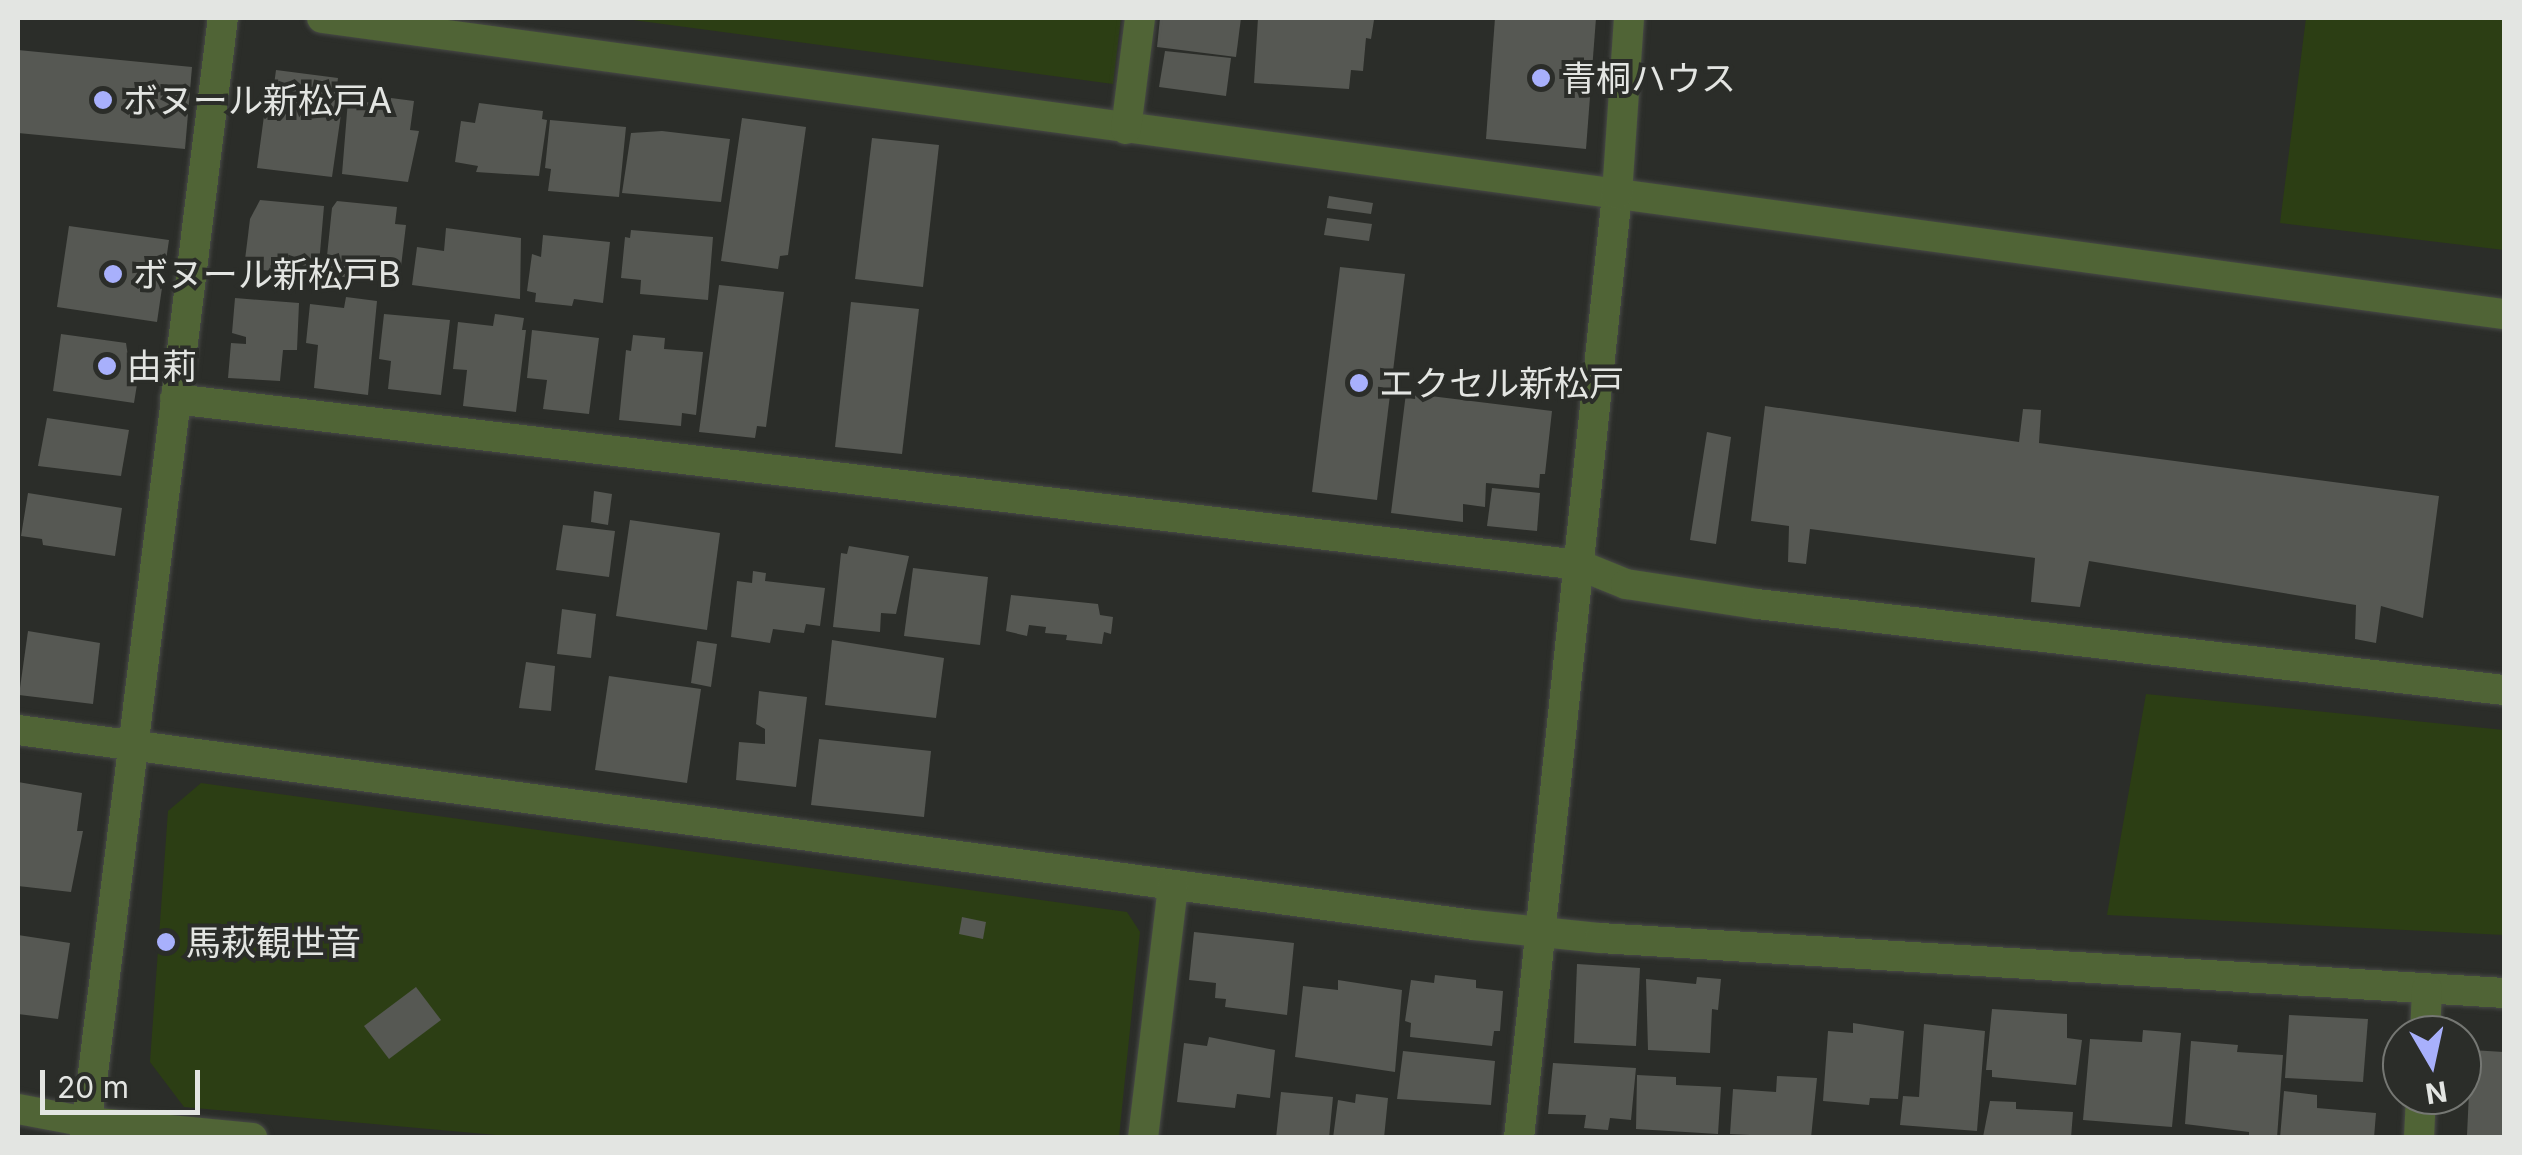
<!DOCTYPE html>
<html>
<head>
<meta charset="utf-8">
<style>
  body { margin:0 }
  #map { position:relative; width:2522px; height:1155px; overflow:hidden; background:#2b2d29; font-family:Inter,"Noto Sans JP",sans-serif }
  div>[style] { position:absolute }
  [style*='--x'] { left:calc(var(--x)*1px); top:calc(var(--y)*1px); width:calc(var(--w)*1px); rotate:calc(var(--a)*1deg) }
  .green>* { inset:0; background:#2c3e14 }
  .building>* { inset:0; background:#565853 }
  .roads { filter:drop-shadow(0 0 2px #484a47) drop-shadow(0 0 2px #484a47) }
  .minor>* { height:30px; margin:-15px; padding:0 15px; transform-origin:15px; border-radius:15px; background:#506436 }
  .dots>* { width:28px; height:28px; translate:-50% -50%; box-sizing:border-box; border:5px solid #2b2d29; border-radius:50% }
  span { translate:-50% -50%; white-space:nowrap; text-align:center; line-height:1.15; -webkit-text-stroke:8px #2b2d29; paint-order:stroke }
  .poi-label { font-size:35px; color:#e3e5e2 }
  .left { translate:0 -50%; text-align:left }
  .frame { position:absolute; inset:0; border:20px solid #e3e5e2; pointer-events:none }
  .north { position:absolute; left:2382px; top:1015px; width:100px; height:100px; box-sizing:border-box; background:#2b2d29; border:2px solid #757773; border-radius:50%; rotate:171deg; font-size:28px; font-weight:700; line-height:40px; text-align:center; color:#e3e5e2 }
  .north::after { content:''; display:block; margin:auto; width:35px; height:45px; background:#a8b0fc; clip-path:polygon(50% 0,100% 100%,50% 72%,0 100%) }
  .scale { position:absolute; left:40px; top:1070px; width:160px; height:45px; box-sizing:border-box; border:5px solid #e3e5e2; border-top:0; padding-left:12px; font-size:30px; line-height:35px; white-space:nowrap; color:#e3e5e2; -webkit-text-stroke:8px #2b2d29; paint-order:stroke }
</style>
</head>
<body>
<div id="map">
  <div class="green">
    <i style="clip-path:polygon(618px 18px,1121px 18px,1113px 84px)"></i>
    <i style="clip-path:polygon(2306px 18px,2504px 18px,2504px 250px,2280px 223px)"></i>
    <i style="clip-path:polygon(2146px 694px,2504px 730px,2504px 935px,2107px 915px)"></i>
    <i style="clip-path:polygon(201px 783px,1127px 912px,1140px 932px,1119px 1137px,517px 1137px,184px 1107px,150px 1062px,168px 811px)"></i>
  </div>
  <div class="building">
    <i style="clip-path:polygon(1160px 18px,1241px 18px,1236px 57px,1157px 47px)"></i>
    <i style="clip-path:polygon(1258px 18px,1374px 20px,1371px 39px,1366px 38px,1363px 71px,1351px 70px,1349px 89px,1254px 83px)"></i>
    <i style="clip-path:polygon(1495px 18px,1596px 18px,1586px 149px,1486px 139px)"></i>
    <i style="clip-path:polygon(18px 50px,192px 67px,185px 149px,18px 133px)"></i>
    <i style="clip-path:polygon(1165px 51px,1231px 58px,1226px 96px,1159px 87px)"></i>
    <i style="clip-path:polygon(276px 70px,338px 78px,337px 86px,345px 86px,332px 177px,257px 168px,266px 101px,272px 100px)"></i>
    <i style="clip-path:polygon(391px 98px,414px 101px,410px 130px,419px 131px,408px 182px,342px 174px,348px 100px,390px 105px)"></i>
    <i style="clip-path:polygon(479px 103px,543px 111px,542px 119px,547px 120px,539px 176px,476px 172px,478px 166px,455px 162px,461px 121px,475px 123px)"></i>
    <i style="clip-path:polygon(742px 118px,806px 127px,788px 255px,780px 256px,778px 269px,721px 261px)"></i>
    <i style="clip-path:polygon(550px 120px,626px 127px,619px 197px,548px 191px,551px 169px,545px 168px)"></i>
    <i style="clip-path:polygon(662px 131px,730px 139px,721px 202px,622px 193px,631px 133px)"></i>
    <i style="clip-path:polygon(872px 138px,939px 145px,923px 287px,855px 279px)"></i>
    <i style="clip-path:polygon(1329px 196px,1373px 203px,1371px 214px,1327px 208px)"></i>
    <i style="clip-path:polygon(260px 200px,324px 206px,318px 276px,244px 268px,250px 219px)"></i>
    <i style="clip-path:polygon(337px 201px,397px 207px,395px 224px,406px 225px,399px 283px,325px 275px,332px 208px)"></i>
    <i style="clip-path:polygon(1327px 218px,1372px 224px,1369px 241px,1324px 235px)"></i>
    <i style="clip-path:polygon(69px 226px,169px 240px,157px 322px,57px 307px)"></i>
    <i style="clip-path:polygon(446px 228px,521px 238px,520px 299px,412px 285px,417px 247px,444px 251px)"></i>
    <i style="clip-path:polygon(631px 230px,713px 237px,708px 300px,640px 294px,641px 280px,621px 278px,625px 237px,630px 238px)"></i>
    <i style="clip-path:polygon(543px 235px,610px 242px,603px 303px,574px 299px,572px 306px,535px 302px,536px 293px,527px 291px,532px 254px,541px 257px)"></i>
    <i style="clip-path:polygon(1340px 267px,1405px 274px,1377px 500px,1312px 492px)"></i>
    <i style="clip-path:polygon(719px 285px,784px 292px,766px 427px,757px 426px,755px 438px,699px 432px)"></i>
    <i style="clip-path:polygon(346px 297px,377px 301px,368px 395px,314px 388px,318px 345px,306px 343px,310px 304px,344px 308px)"></i>
    <i style="clip-path:polygon(235px 298px,299px 303px,297px 350px,283px 350px,280px 381px,228px 378px,231px 343px,246px 344px,246px 337px,232px 333px)"></i>
    <i style="clip-path:polygon(851px 302px,919px 309px,902px 454px,835px 447px)"></i>
    <i style="clip-path:polygon(384px 314px,450px 320px,441px 395px,388px 389px,391px 361px,379px 359px)"></i>
    <i style="clip-path:polygon(495px 314px,524px 318px,522px 330px,526px 330px,516px 412px,463px 406px,467px 370px,453px 369px,458px 322px,493px 326px)"></i>
    <i style="clip-path:polygon(532px 330px,599px 338px,589px 414px,543px 409px,547px 380px,527px 378px)"></i>
    <i style="clip-path:polygon(61px 334px,126px 343px,130px 370px,139px 372px,134px 403px,53px 391px)"></i>
    <i style="clip-path:polygon(633px 335px,665px 338px,664px 349px,703px 352px,696px 415px,682px 413px,681px 426px,619px 420px,626px 350px,631px 351px)"></i>
    <i style="clip-path:polygon(1406px 393px,1552px 411px,1545px 474px,1540px 474px,1539px 488px,1486px 483px,1485px 507px,1463px 504px,1463px 522px,1391px 513px)"></i>
    <i style="clip-path:polygon(1765px 406px,2019px 442px,2023px 409px,2041px 410px,2039px 443px,2439px 496px,2423px 618px,2381px 606px,2376px 643px,2355px 639px,2356px 605px,2089px 561px,2080px 607px,2031px 602px,2035px 558px,1810px 529px,1806px 564px,1788px 562px,1789px 526px,1751px 521px)"></i>
    <i style="clip-path:polygon(47px 418px,129px 430px,121px 476px,38px 466px)"></i>
    <i style="clip-path:polygon(1707px 432px,1731px 437px,1716px 544px,1690px 540px)"></i>
    <i style="clip-path:polygon(1492px 488px,1540px 493px,1537px 531px,1487px 526px)"></i>
    <i style="clip-path:polygon(594px 491px,612px 494px,608px 525px,591px 522px)"></i>
    <i style="clip-path:polygon(28px 493px,122px 508px,115px 556px,43px 545px,42px 539px,21px 536px)"></i>
    <i style="clip-path:polygon(630px 520px,720px 533px,707px 630px,616px 616px)"></i>
    <i style="clip-path:polygon(563px 525px,615px 531px,609px 577px,556px 570px)"></i>
    <i style="clip-path:polygon(849px 546px,909px 556px,896px 614px,881px 613px,880px 632px,833px 627px,841px 553px,847px 554px)"></i>
    <i style="clip-path:polygon(913px 568px,988px 577px,980px 645px,904px 636px)"></i>
    <i style="clip-path:polygon(753px 571px,766px 573px,765px 581px,825px 588px,820px 626px,806px 624px,804px 633px,773px 629px,770px 643px,731px 637px,737px 581px,752px 583px)"></i>
    <i style="clip-path:polygon(1011px 595px,1098px 604px,1100px 615px,1113px 617px,1111px 634px,1104px 632px,1102px 644px,1066px 640px,1067px 635px,1045px 633px,1046px 627px,1029px 625px,1027px 636px,1006px 631px)"></i>
    <i style="clip-path:polygon(562px 609px,596px 614px,591px 658px,557px 654px)"></i>
    <i style="clip-path:polygon(28px 631px,100px 643px,93px 704px,19px 695px)"></i>
    <i style="clip-path:polygon(832px 640px,944px 658px,936px 718px,825px 705px)"></i>
    <i style="clip-path:polygon(697px 641px,717px 644px,711px 687px,691px 683px)"></i>
    <i style="clip-path:polygon(526px 662px,555px 666px,551px 711px,519px 708px)"></i>
    <i style="clip-path:polygon(609px 676px,701px 689px,687px 783px,595px 770px)"></i>
    <i style="clip-path:polygon(759px 691px,807px 697px,796px 787px,736px 780px,739px 742px,765px 744px,765px 729px,756px 724px)"></i>
    <i style="clip-path:polygon(819px 739px,931px 751px,924px 817px,811px 805px)"></i>
    <i style="clip-path:polygon(18px 782px,82px 793px,77px 831px,83px 831px,71px 892px,18px 886px)"></i>
    <i style="clip-path:polygon(962px 917px,986px 922px,983px 939px,959px 934px)"></i>
    <i style="clip-path:polygon(1194px 932px,1294px 943px,1287px 1015px,1225px 1007px,1226px 999px,1215px 998px,1216px 983px,1189px 980px)"></i>
    <i style="clip-path:polygon(18px 935px,70px 943px,58px 1019px,18px 1014px)"></i>
    <i style="clip-path:polygon(1577px 964px,1640px 968px,1636px 1046px,1574px 1043px)"></i>
    <i style="clip-path:polygon(1435px 975px,1476px 980px,1476px 988px,1503px 991px,1500px 1031px,1494px 1031px,1492px 1046px,1410px 1037px,1411px 1023px,1405px 1021px,1411px 980px,1434px 983px)"></i>
    <i style="clip-path:polygon(1697px 977px,1721px 979px,1718px 1010px,1712px 1009px,1710px 1053px,1648px 1050px,1646px 979px,1696px 984px)"></i>
    <i style="clip-path:polygon(1338px 980px,1402px 990px,1395px 1072px,1295px 1057px,1303px 986px,1338px 990px)"></i>
    <i style="clip-path:polygon(416px 987px,441px 1020px,389px 1059px,364px 1026px)"></i>
    <i style="clip-path:polygon(1992px 1009px,2067px 1014px,2067px 1038px,2082px 1040px,2076px 1085px,1992px 1077px,1992px 1070px,1986px 1070px)"></i>
    <i style="clip-path:polygon(2289px 1015px,2368px 1019px,2363px 1082px,2285px 1078px)"></i>
    <i style="clip-path:polygon(1853px 1023px,1904px 1031px,1898px 1099px,1870px 1098px,1869px 1105px,1823px 1101px,1828px 1031px,1853px 1033px)"></i>
    <i style="clip-path:polygon(1924px 1024px,1985px 1031px,1977px 1131px,1900px 1125px,1903px 1096px,1919px 1097px)"></i>
    <i style="clip-path:polygon(2143px 1030px,2181px 1033px,2172px 1127px,2083px 1120px,2090px 1039px,2142px 1042px)"></i>
    <i style="clip-path:polygon(1209px 1037px,1275px 1050px,1270px 1098px,1237px 1094px,1235px 1108px,1177px 1102px,1184px 1043px,1207px 1046px)"></i>
    <i style="clip-path:polygon(2191px 1041px,2238px 1045px,2237px 1052px,2283px 1055px,2277px 1138px,2249px 1138px,2249px 1132px,2185px 1124px)"></i>
    <i style="clip-path:polygon(2471px 1050px,2504px 1052px,2504px 1137px,2467px 1135px)"></i>
    <i style="clip-path:polygon(1403px 1051px,1495px 1061px,1491px 1105px,1397px 1099px)"></i>
    <i style="clip-path:polygon(1553px 1063px,1636px 1068px,1631px 1120px,1610px 1118px,1608px 1130px,1584px 1128px,1586px 1115px,1548px 1114px)"></i>
    <i style="clip-path:polygon(1637px 1075px,1676px 1077px,1676px 1085px,1721px 1087px,1718px 1134px,1636px 1129px)"></i>
    <i style="clip-path:polygon(1777px 1076px,1817px 1078px,1811px 1138px,1730px 1134px,1733px 1089px,1776px 1092px)"></i>
    <i style="clip-path:polygon(2284px 1091px,2317px 1095px,2317px 1108px,2376px 1113px,2374px 1138px,2280px 1138px)"></i>
    <i style="clip-path:polygon(1281px 1092px,1333px 1097px,1329px 1138px,1276px 1138px)"></i>
    <i style="clip-path:polygon(1356px 1094px,1388px 1098px,1384px 1138px,1333px 1138px,1338px 1100px,1355px 1103px)"></i>
    <i style="clip-path:polygon(1990px 1101px,2016px 1102px,2016px 1109px,2073px 1112px,2071px 1138px,1983px 1137px)"></i>
  </div>
  <div class="roads">
    <div class="minor">
      <i style="--x:322;--y:18;--w:2202;--a:7.73"></i>
      <i style="--x:1126;--y:129;--w:112;--a:-82.8"></i>
      <i style="--x:175;--y:399;--w:1414;--a:6.74"></i>
      <i style="--x:1579;--y:565;--w:51;--a:22"></i>
      <i style="--x:1626;--y:584;--w:133;--a:8.7"></i>
      <i style="--x:1757;--y:604;--w:752;--a:6.57"></i>
      <i style="--x:18;--y:730;--w:1469;--a:7.63"></i>
      <i style="--x:1474;--y:925;--w:127;--a:5.9"></i>
      <i style="--x:1600;--y:938;--w:906;--a:3.48"></i>
      <i style="--x:2425;--y:1035;--w:46;--a:-87.5"></i>
      <i style="--x:18;--y:1109;--w:70;--a:10.7"></i>
      <i style="--x:87;--y:1122;--w:166;--a:5.5"></i>
      <i style="--x:85;--y:1138;--w:1128;--a:-82.98"></i>
      <i style="--x:1143;--y:1138;--w:253;--a:-83.2"></i>
      <i style="--x:1519;--y:1138;--w:949;--a:-84.07"></i>
      <i style="--x:1617;--y:194;--w:176;--a:-86.1"></i>
      <i style="--x:2419;--y:1138;--w:43;--a:-87.3"></i>
    </div>
  </div>
  <div class="dots">
    <i style="left:1541px;top:78px;background:#a8b0fc"></i>
    <i style="left:103px;top:100px;background:#a8b0fc"></i>
    <i style="left:113px;top:274px;background:#a8b0fc"></i>
    <i style="left:107px;top:366px;background:#a8b0fc"></i>
    <i style="left:1359px;top:383px;background:#a8b0fc"></i>
    <i style="left:166px;top:942px;background:#a8b0fc"></i>
  </div>
  <div class="poi-label">
    <span class="left" style="left:1561px;top:78px">青桐ハウス</span>
    <span class="left" style="left:123px;top:100px">ボヌール新松戸A</span>
    <span class="left" style="left:133px;top:274px">ボヌール新松戸B</span>
    <span class="left" style="left:127px;top:366px">由莉</span>
    <span class="left" style="left:1379px;top:383px">エクセル新松戸</span>
    <span class="left" style="left:186px;top:942px">馬萩観世音</span>
  </div>
  <div class="frame"></div>
  <div class="north">N</div>
  <div class="scale">20 m</div>
</div>
</body>
</html>
